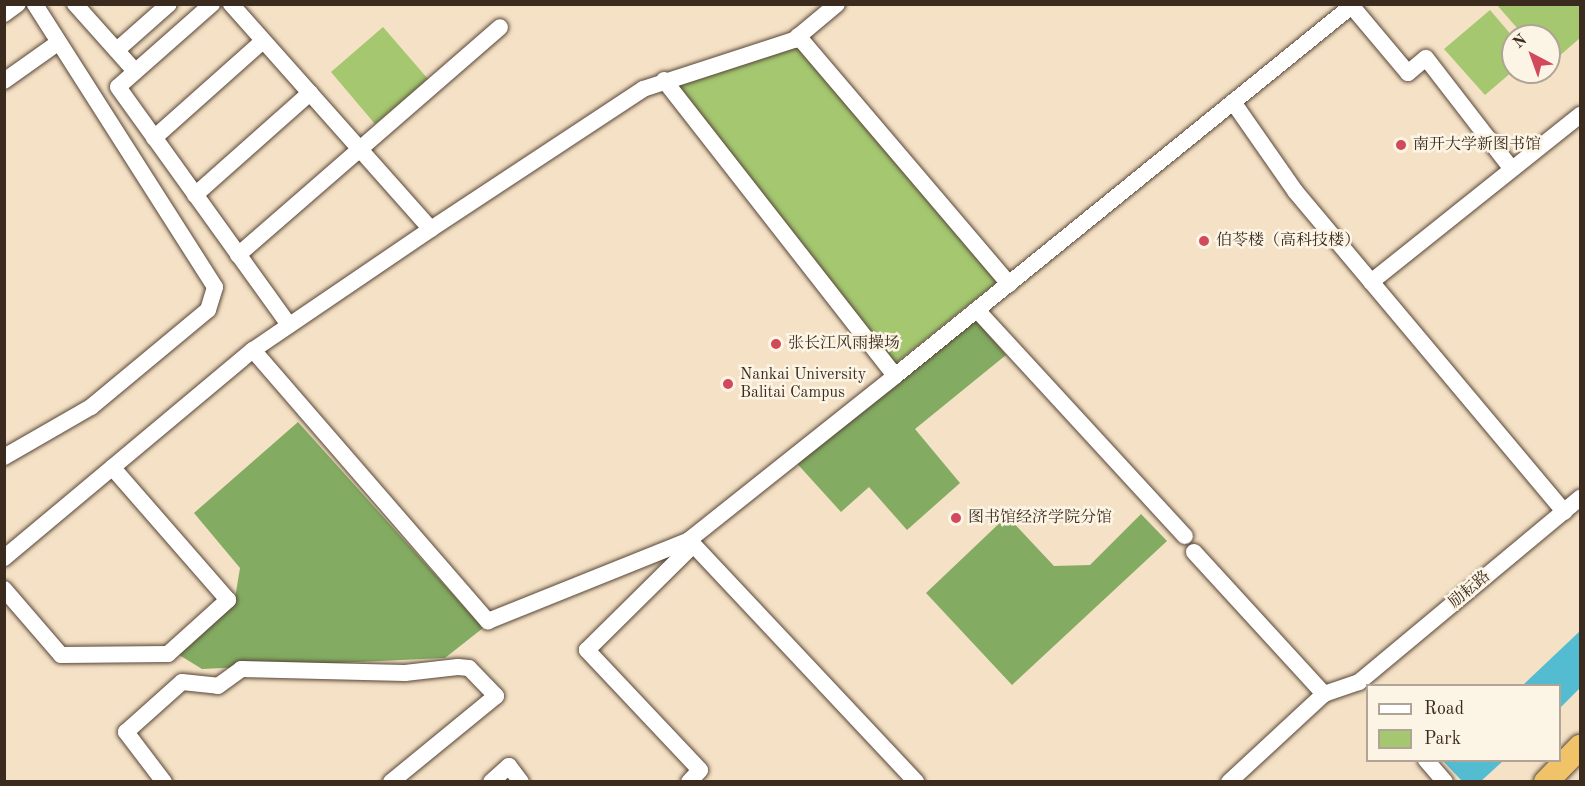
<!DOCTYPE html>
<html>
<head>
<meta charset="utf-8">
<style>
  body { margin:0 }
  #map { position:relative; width:1585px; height:786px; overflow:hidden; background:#f5e1c5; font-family:"Old Standard TT","Noto Serif SC",serif }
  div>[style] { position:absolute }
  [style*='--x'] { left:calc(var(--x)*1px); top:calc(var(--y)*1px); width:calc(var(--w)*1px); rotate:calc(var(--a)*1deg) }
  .green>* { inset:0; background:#a4c770 }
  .forest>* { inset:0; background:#83ac62 }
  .water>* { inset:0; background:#54bcd1 }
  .roads { filter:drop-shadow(0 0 2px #574537) drop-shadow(0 0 2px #574537) }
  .minor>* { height:16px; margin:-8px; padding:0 8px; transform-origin:8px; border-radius:8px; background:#fff }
  .highway>* { height:24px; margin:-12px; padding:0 12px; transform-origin:12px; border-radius:12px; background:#f1c369 }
  .dots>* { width:16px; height:16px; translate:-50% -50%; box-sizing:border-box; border:3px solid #fcf5e5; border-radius:50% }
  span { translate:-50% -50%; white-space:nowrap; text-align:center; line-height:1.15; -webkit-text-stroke:5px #fcf5e5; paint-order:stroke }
  .poi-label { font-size:16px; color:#3b2a1e }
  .left { translate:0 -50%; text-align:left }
  .street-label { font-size:16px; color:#3b2a1e }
  .frame { position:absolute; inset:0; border:6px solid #3b2a1e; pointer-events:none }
  .legend { position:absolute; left:1366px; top:684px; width:195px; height:78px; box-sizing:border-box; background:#fcf5e5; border:2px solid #afa495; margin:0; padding:8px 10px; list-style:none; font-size:18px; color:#3b2a1e }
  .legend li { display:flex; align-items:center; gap:12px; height:30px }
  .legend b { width:30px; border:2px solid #afa495 }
  .north { position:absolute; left:1501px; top:24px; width:60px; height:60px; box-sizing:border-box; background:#fcf5e5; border:2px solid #afa495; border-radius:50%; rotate:319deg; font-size:16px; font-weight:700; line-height:24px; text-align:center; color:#3b2a1e }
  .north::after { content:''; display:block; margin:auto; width:21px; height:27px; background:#d1495b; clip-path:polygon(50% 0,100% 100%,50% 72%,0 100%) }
</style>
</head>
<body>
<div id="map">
  <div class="green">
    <i style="clip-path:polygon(1497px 5px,1580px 5px,1580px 38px,1549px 65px,1549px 36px,1524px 36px)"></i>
    <i style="clip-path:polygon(1490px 10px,1513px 37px,1513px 71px,1485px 95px,1444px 49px)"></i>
    <i style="clip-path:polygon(383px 27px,428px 79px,375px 124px,331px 72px)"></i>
    <i style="clip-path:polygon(796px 43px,997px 282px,891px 367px,673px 85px)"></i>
  </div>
  <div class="forest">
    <i style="clip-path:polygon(970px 313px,1006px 355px,915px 429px,960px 483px,907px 530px,869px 487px,841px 512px,792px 458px)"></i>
    <i style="clip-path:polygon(298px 422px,483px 628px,445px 658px,202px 669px,176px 653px,235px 598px,240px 568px,194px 513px)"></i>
    <i style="clip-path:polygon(1141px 514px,1167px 541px,1012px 685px,926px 593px,1007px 516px,1054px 566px,1090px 565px)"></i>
  </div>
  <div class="water">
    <i style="clip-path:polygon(1580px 631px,1580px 688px,1560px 708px,1560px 686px,1523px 685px)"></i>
    <i style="clip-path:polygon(1443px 761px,1503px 761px,1480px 782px,1462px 781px)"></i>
  </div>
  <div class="roads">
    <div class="minor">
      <i style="--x:75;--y:4;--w:90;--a:48.2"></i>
      <i style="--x:212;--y:4;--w:125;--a:138.6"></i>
      <i style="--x:118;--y:87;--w:293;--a:54.3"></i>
      <i style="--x:231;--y:4;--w:301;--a:48.4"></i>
      <i style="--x:1350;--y:4;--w:90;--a:50"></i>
      <i style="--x:1408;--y:73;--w:23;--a:-40"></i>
      <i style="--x:1426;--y:58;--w:139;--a:52.3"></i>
      <i style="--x:4;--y:14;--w:17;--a:-36"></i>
      <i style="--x:798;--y:36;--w:326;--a:49.6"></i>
      <i style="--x:117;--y:50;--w:69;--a:-41.5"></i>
      <i style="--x:664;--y:80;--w:375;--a:52"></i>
      <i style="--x:4;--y:81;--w:67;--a:-35.3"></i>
      <i style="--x:1233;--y:102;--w:108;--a:55.1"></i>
      <i style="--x:1295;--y:191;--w:419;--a:50"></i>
      <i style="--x:154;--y:138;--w:146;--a:-41.7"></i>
      <i style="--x:195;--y:195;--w:154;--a:-41.6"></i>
      <i style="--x:238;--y:255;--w:347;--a:-41"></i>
      <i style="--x:1371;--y:282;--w:268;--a:-38.6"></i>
      <i style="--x:977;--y:310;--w:307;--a:47.4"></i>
      <i style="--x:253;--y:350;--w:359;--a:49.1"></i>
      <i style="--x:488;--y:621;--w:217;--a:-21.9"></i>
      <i style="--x:689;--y:540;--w:263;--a:-38.5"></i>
      <i style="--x:895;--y:376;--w:591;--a:-39.02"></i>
      <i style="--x:4;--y:457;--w:100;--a:-29.9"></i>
      <i style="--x:91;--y:407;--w:152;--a:-39.7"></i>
      <i style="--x:208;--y:310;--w:24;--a:-73"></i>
      <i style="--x:215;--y:287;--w:335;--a:-122.5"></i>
      <i style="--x:689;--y:540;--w:332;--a:46.8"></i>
      <i style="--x:1194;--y:552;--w:193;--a:47.5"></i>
      <i style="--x:4;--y:558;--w:324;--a:-39.9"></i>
      <i style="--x:253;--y:350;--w:215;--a:-34.2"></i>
      <i style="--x:431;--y:229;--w:254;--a:-33.4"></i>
      <i style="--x:643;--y:89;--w:159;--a:-18"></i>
      <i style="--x:794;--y:40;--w:56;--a:-39.9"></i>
      <i style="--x:4;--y:589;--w:87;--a:49.2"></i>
      <i style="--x:61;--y:655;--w:107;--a:-0.5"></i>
      <i style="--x:168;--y:654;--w:81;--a:-42"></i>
      <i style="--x:228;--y:600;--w:176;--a:-131.1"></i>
      <i style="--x:1426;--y:760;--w:29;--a:49"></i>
      <i style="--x:164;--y:782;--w:63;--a:-127.2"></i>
      <i style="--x:126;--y:732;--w:75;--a:-41.8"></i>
      <i style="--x:182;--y:682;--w:36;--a:6"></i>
      <i style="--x:218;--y:686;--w:29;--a:-36"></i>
      <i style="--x:241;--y:669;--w:164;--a:1.4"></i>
      <i style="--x:405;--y:673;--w:53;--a:-6.5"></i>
      <i style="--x:458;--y:667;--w:11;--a:5"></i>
      <i style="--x:469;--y:668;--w:39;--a:46"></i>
      <i style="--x:496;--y:696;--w:136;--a:140.7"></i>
      <i style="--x:491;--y:782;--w:24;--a:-42"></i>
      <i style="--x:509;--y:766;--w:20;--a:53"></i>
      <i style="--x:689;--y:782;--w:16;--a:-47"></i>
      <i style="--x:700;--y:770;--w:165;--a:-133.3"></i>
      <i style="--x:587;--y:650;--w:149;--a:-44.7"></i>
      <i style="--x:1229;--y:782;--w:129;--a:-42.8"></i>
      <i style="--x:1324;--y:694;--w:37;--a:-19"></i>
      <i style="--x:1359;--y:682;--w:288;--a:-39.8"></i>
    </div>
    <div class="highway">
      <i style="--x:1546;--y:782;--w:49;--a:-45.8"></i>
    </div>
  </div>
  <div class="dots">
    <i style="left:1401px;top:145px;background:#d1495b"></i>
    <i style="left:1204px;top:241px;background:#d1495b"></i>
    <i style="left:776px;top:344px;background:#d1495b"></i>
    <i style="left:728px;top:384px;background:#d1495b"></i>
    <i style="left:956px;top:518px;background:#d1495b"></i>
  </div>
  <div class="poi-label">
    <span class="left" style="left:1413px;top:145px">南开大学新图书馆</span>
    <span class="left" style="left:1216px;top:241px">伯苓楼（高科技楼）</span>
    <span class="left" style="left:788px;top:344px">张长江风雨操场</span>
    <span class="left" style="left:740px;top:384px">Nankai University<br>Balitai Campus</span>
    <span class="left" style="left:968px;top:518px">图书馆经济学院分馆</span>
  </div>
  <div class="street-label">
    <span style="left:1470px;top:590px;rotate:-40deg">励耘路</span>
  </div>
  <div class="frame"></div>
  <ul class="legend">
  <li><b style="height:8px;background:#fff"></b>Road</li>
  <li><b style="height:16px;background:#a4c770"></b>Park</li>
  </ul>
  <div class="north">N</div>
</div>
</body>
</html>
